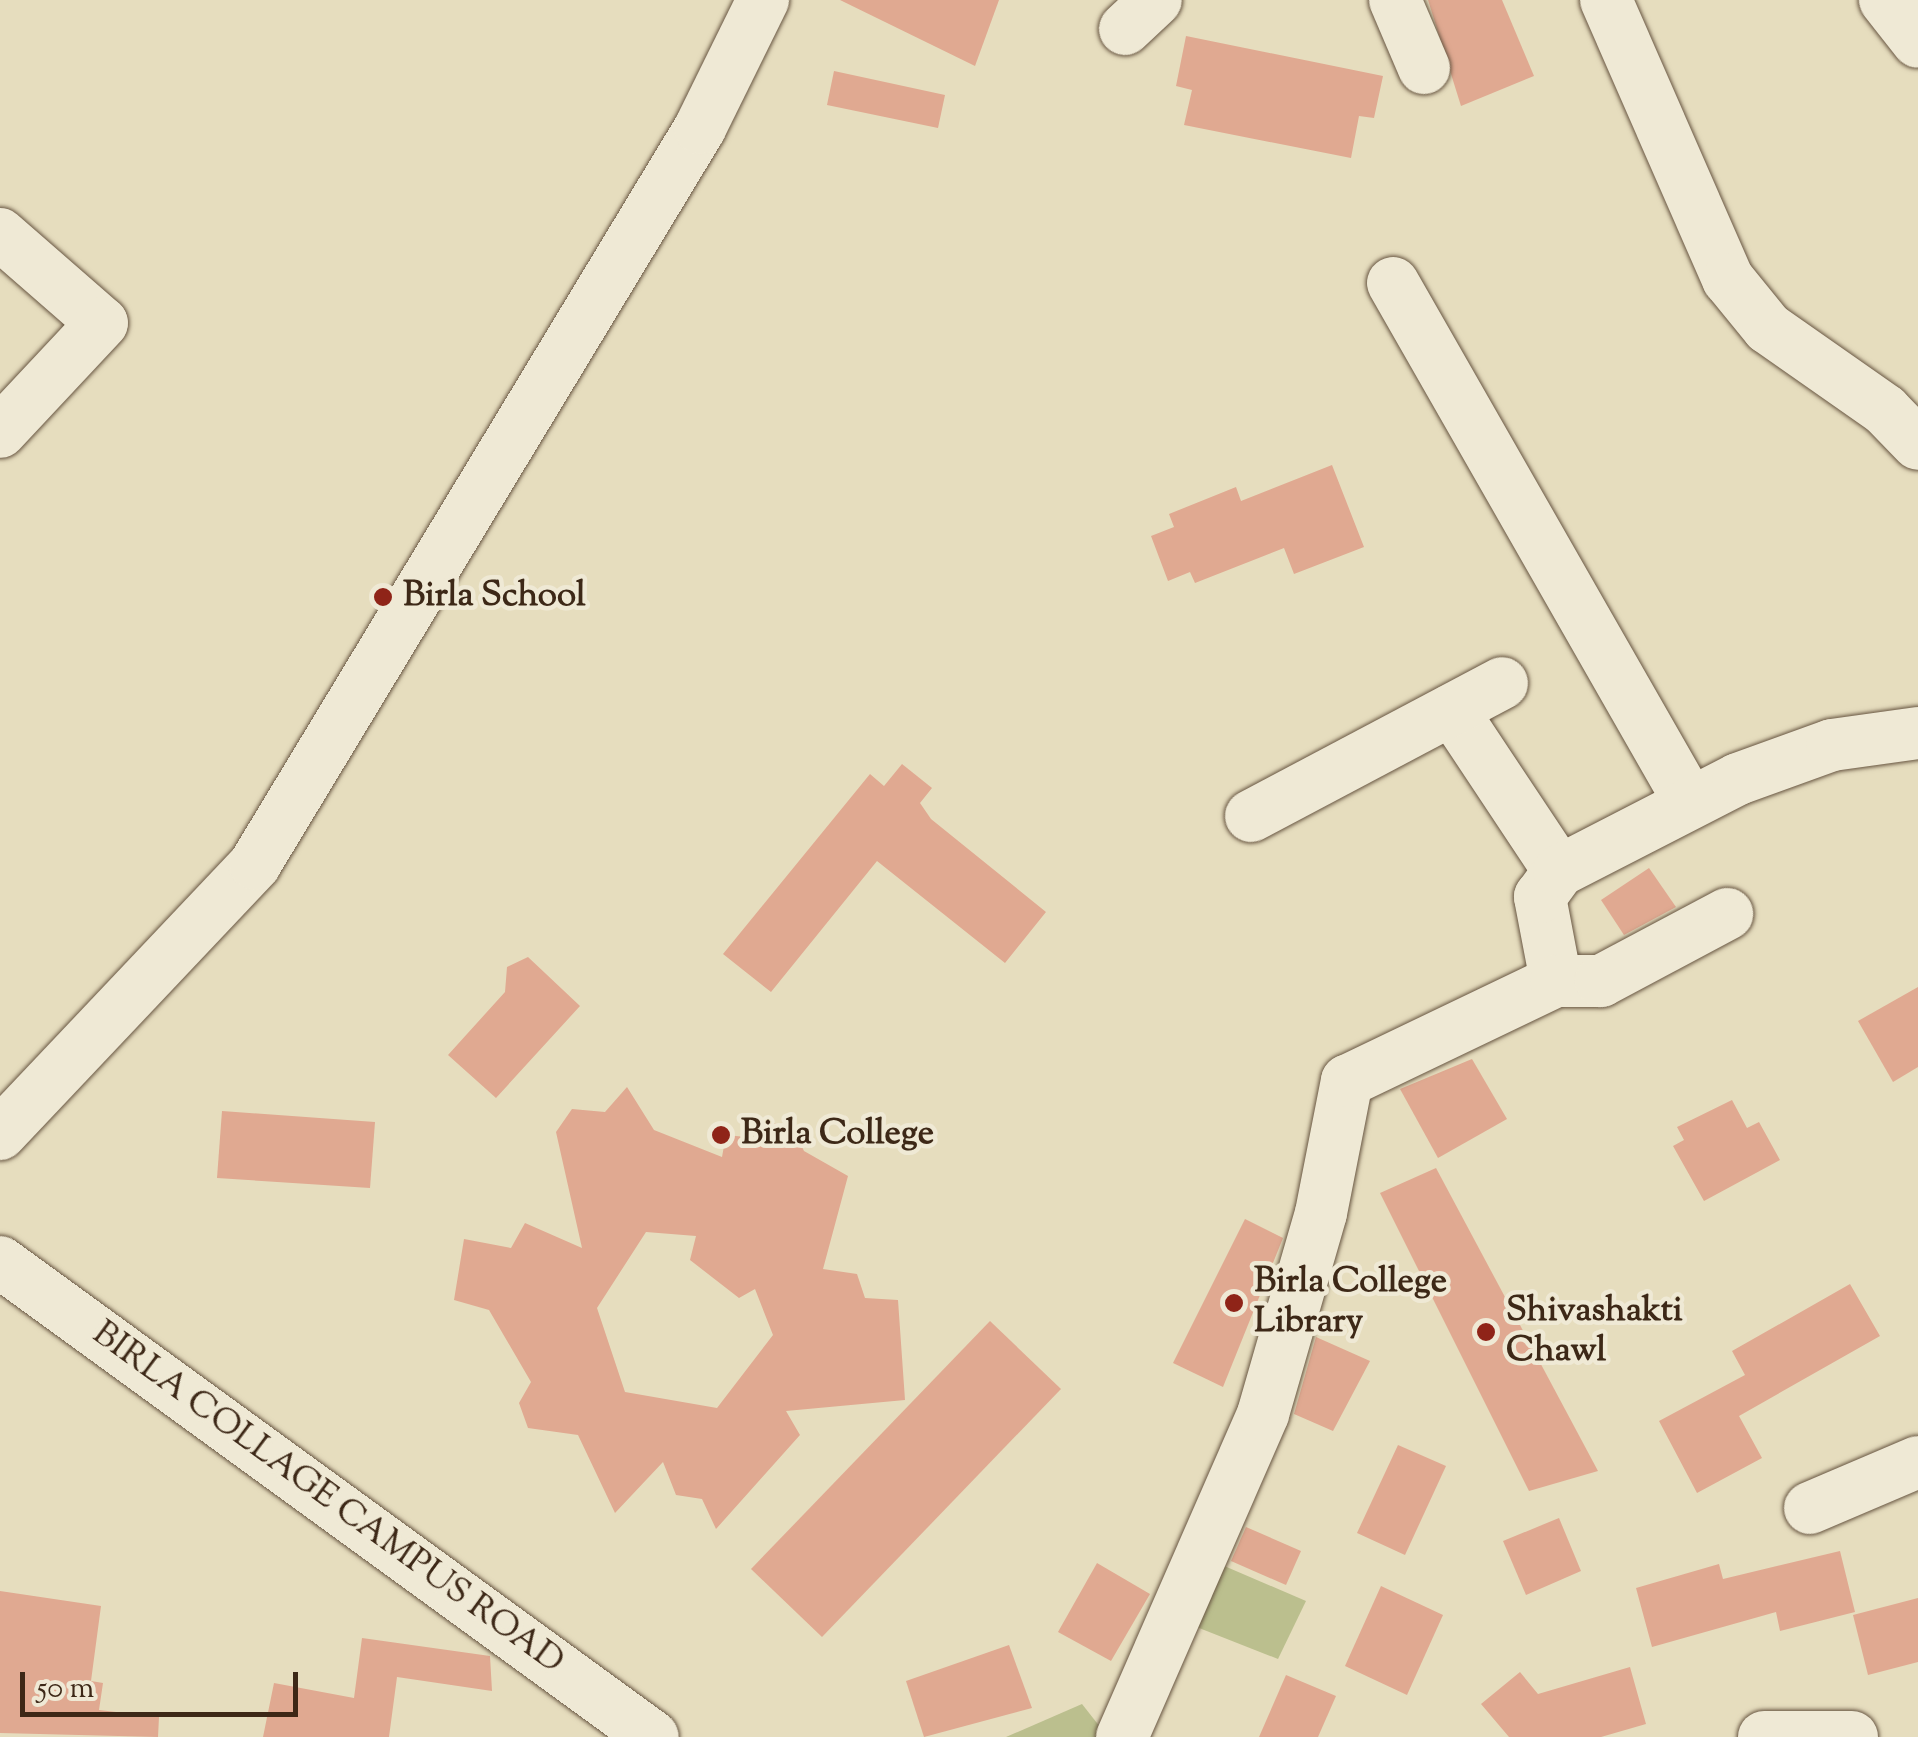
<!DOCTYPE html>
<html>
<head>
<meta charset="utf-8">
<style>
  body { margin:0 }
  #map { position:relative; width:1918px; height:1737px; overflow:hidden; background:#e6ddbe; font-family:"Sorts Mill Goudy",serif }
  div>[style] { position:absolute }
  [style*='--x'] { left:calc(var(--x)*1px); top:calc(var(--y)*1px); width:calc(var(--w)*1px); rotate:calc(var(--a)*1deg) }
  .green>* { inset:0; background:#bbbf8e }
  .building>* { inset:0; background:#e0a991 }
  .roads { filter:drop-shadow(0 0 2px #675541) drop-shadow(0 0 2px #675541) }
  .minor>* { height:52px; margin:-26px; padding:0 26px; transform-origin:26px; border-radius:26px; background:#efe9d5 }
  .dots>* { width:28px; height:28px; translate:-50% -50%; box-sizing:border-box; border:5px solid #efe9d5; border-radius:50% }
  span { translate:-50% -50%; white-space:nowrap; text-align:center; line-height:1.15; -webkit-text-stroke:9px #efe9d5; paint-order:stroke }
  .poi-label { font-size:35px; color:#3d2817; font-weight:700 }
  .left { translate:0 -50%; text-align:left }
  .street-label { font-size:35px; color:#3d2817 }
  .scale { position:absolute; left:20px; top:1672px; width:278px; height:45px; box-sizing:border-box; border:5px solid #3d2817; border-top:0; padding-left:12px; font-size:30px; line-height:35px; white-space:nowrap; color:#3d2817; -webkit-text-stroke:8px #efe9d5; paint-order:stroke }
</style>
</head>
<body>
<div id="map">
  <div class="green">
    <i style="clip-path:polygon(1222px 1565px,1306px 1601px,1278px 1659px,1194px 1626px)"></i>
    <i style="clip-path:polygon(1082px 1704px,1108px 1737px,1006px 1737px)"></i>
  </div>
  <div class="building">
    <i style="clip-path:polygon(840px 0,999px 0,975px 66px)"></i>
    <i style="clip-path:polygon(1428px 0,1502px 0,1534px 76px,1461px 106px)"></i>
    <i style="clip-path:polygon(1186px 36px,1383px 76px,1374px 118px,1359px 116px,1351px 158px,1184px 125px,1192px 90px,1176px 86px)"></i>
    <i style="clip-path:polygon(834px 71px,945px 95px,938px 128px,827px 105px)"></i>
    <i style="clip-path:polygon(1332px 465px,1364px 547px,1294px 574px,1284px 548px,1195px 583px,1190px 572px,1168px 581px,1151px 536px,1174px 527px,1169px 514px,1236px 487px,1241px 501px)"></i>
    <i style="clip-path:polygon(902px 764px,932px 788px,920px 803px,931px 819px,1046px 912px,1005px 963px,877px 861px,771px 992px,723px 954px,870px 774px,884px 786px)"></i>
    <i style="clip-path:polygon(1649px 868px,1676px 907px,1624px 935px,1601px 900px)"></i>
    <i style="clip-path:polygon(528px 957px,580px 1006px,496px 1098px,448px 1055px,505px 992px,507px 967px)"></i>
    <i style="clip-path:polygon(1918px 987px,1918px 1067px,1893px 1082px,1858px 1021px)"></i>
    <i style="clip-path:polygon(1472px 1059px,1507px 1119px,1438px 1158px,1400px 1089px)"></i>
    <i style="clip-path:polygon(evenodd,627px 1087px,654px 1130px,722px 1157px,726px 1135px,756px 1138px,770px 1123px,792px 1126px,804px 1151px,848px 1176px,823px 1269px,857px 1274px,865px 1298px,898px 1300px,905px 1400px,786px 1411px,800px 1435px,716px 1529px,702px 1499px,676px 1495px,663px 1462px,615px 1513px,578px 1435px,528px 1428px,519px 1403px,531px 1382px,489px 1310px,454px 1300px,464px 1239px,511px 1248px,525px 1223px,582px 1248px,556px 1132px,572px 1109px,605px 1112px,627px 1087px,646px 1232px,696px 1236px,690px 1260px,739px 1298px,755px 1289px,773px 1335px,717px 1408px,625px 1392px,597px 1308px,646px 1232px)"></i>
    <i style="clip-path:polygon(1732px 1100px,1747px 1128px,1759px 1122px,1780px 1160px,1704px 1201px,1673px 1146px,1684px 1140px,1677px 1127px)"></i>
    <i style="clip-path:polygon(222px 1111px,375px 1122px,370px 1188px,217px 1178px)"></i>
    <i style="clip-path:polygon(1436px 1168px,1598px 1471px,1529px 1491px,1380px 1193px)"></i>
    <i style="clip-path:polygon(1245px 1219px,1283px 1238px,1223px 1387px,1173px 1363px)"></i>
    <i style="clip-path:polygon(1850px 1284px,1880px 1336px,1739px 1416px,1762px 1458px,1697px 1493px,1659px 1421px,1745px 1375px,1732px 1351px)"></i>
    <i style="clip-path:polygon(990px 1321px,1061px 1389px,822px 1637px,751px 1569px)"></i>
    <i style="clip-path:polygon(1316px 1337px,1370px 1361px,1333px 1431px,1294px 1414px)"></i>
    <i style="clip-path:polygon(1398px 1445px,1446px 1466px,1405px 1555px,1357px 1533px)"></i>
    <i style="clip-path:polygon(1559px 1518px,1581px 1571px,1526px 1595px,1503px 1541px)"></i>
    <i style="clip-path:polygon(1246px 1527px,1301px 1551px,1286px 1585px,1231px 1561px)"></i>
    <i style="clip-path:polygon(1840px 1551px,1855px 1612px,1780px 1631px,1776px 1612px,1652px 1647px,1636px 1588px,1719px 1564px,1723px 1579px)"></i>
    <i style="clip-path:polygon(1097px 1563px,1150px 1594px,1111px 1661px,1058px 1632px)"></i>
    <i style="clip-path:polygon(1381px 1586px,1443px 1615px,1407px 1695px,1345px 1666px)"></i>
    <i style="clip-path:polygon(0 1591px,101px 1606px,91px 1681px,103px 1683px,99px 1710px,159px 1717px,158px 1737px,0 1733px)"></i>
    <i style="clip-path:polygon(1918px 1598px,1918px 1662px,1868px 1675px,1853px 1615px)"></i>
    <i style="clip-path:polygon(362px 1638px,490px 1656px,492px 1691px,397px 1677px,389px 1737px,263px 1737px,274px 1683px,354px 1698px)"></i>
    <i style="clip-path:polygon(1009px 1645px,1032px 1708px,924px 1737px,906px 1681px)"></i>
    <i style="clip-path:polygon(1630px 1667px,1646px 1724px,1601px 1737px,1509px 1737px,1481px 1704px,1520px 1672px,1538px 1694px)"></i>
    <i style="clip-path:polygon(1286px 1675px,1336px 1696px,1318px 1737px,1259px 1737px)"></i>
  </div>
  <div class="roads">
    <div class="minor">
      <i style="--x:1395;--y:0;--w:74;--a:66.9"></i>
      <i style="--x:1606;--y:0;--w:305;--a:66.4"></i>
      <i style="--x:1728;--y:279;--w:63;--a:50.8"></i>
      <i style="--x:1768;--y:328;--w:143;--a:35"></i>
      <i style="--x:1885;--y:410;--w:47;--a:45.9"></i>
      <i style="--x:1885;--y:0;--w:53;--a:51.8"></i>
      <i style="--x:1125;--y:29;--w:42;--a:-43.1"></i>
      <i style="--x:0;--y:234;--w:135;--a:41.1"></i>
      <i style="--x:102;--y:323;--w:149;--a:133.1"></i>
      <i style="--x:1393;--y:283;--w:597;--a:60.26"></i>
      <i style="--x:1452;--y:710;--w:193;--a:56.4"></i>
      <i style="--x:1251;--y:816;--w:284;--a:-27.9"></i>
      <i style="--x:1556;--y:981;--w:86;--a:-100.8"></i>
      <i style="--x:1540;--y:897;--w:32;--a:-54"></i>
      <i style="--x:1559;--y:871;--w:201;--a:-27.2"></i>
      <i style="--x:1738;--y:779;--w:100;--a:-19.9"></i>
      <i style="--x:1832;--y:745;--w:87;--a:-7.9"></i>
      <i style="--x:0;--y:1134;--w:371;--a:-46.6"></i>
      <i style="--x:255;--y:864;--w:860;--a:-58.84"></i>
      <i style="--x:700;--y:128;--w:143;--a:-63.8"></i>
      <i style="--x:0;--y:1262;--w:807;--a:36.03"></i>
      <i style="--x:1810;--y:1508;--w:117;--a:-23.1"></i>
      <i style="--x:1122;--y:1737;--w:352;--a:-66.4"></i>
      <i style="--x:1263;--y:1414;--w:209;--a:-73.9"></i>
      <i style="--x:1321;--y:1213;--w:135;--a:-78.9"></i>
      <i style="--x:1347;--y:1081;--w:232;--a:-25.6"></i>
      <i style="--x:1556;--y:981;--w:45;--a:0"></i>
      <i style="--x:1601;--y:981;--w:143;--a:-28"></i>
      <i style="--x:1764;--y:1737;--w:88;--a:0"></i>
    </div>
  </div>
  <div class="dots">
    <i style="left:383px;top:597px;background:#8f2418"></i>
    <i style="left:721px;top:1135px;background:#8f2418"></i>
    <i style="left:1234px;top:1303px;background:#8f2418"></i>
    <i style="left:1486px;top:1332px;background:#8f2418"></i>
  </div>
  <div class="poi-label">
    <span class="left" style="left:403px;top:597px">Birla School</span>
    <span class="left" style="left:741px;top:1135px">Birla College</span>
    <span class="left" style="left:1254px;top:1303px">Birla College<br>Library</span>
    <span class="left" style="left:1506px;top:1332px">Shivashakti<br>Chawl</span>
  </div>
  <div class="street-label">
    <span style="left:327px;top:1499px;rotate:36deg">BIRLA COLLAGE CAMPUS ROAD</span>
  </div>
  <div class="scale">50 m</div>
</div>
</body>
</html>
